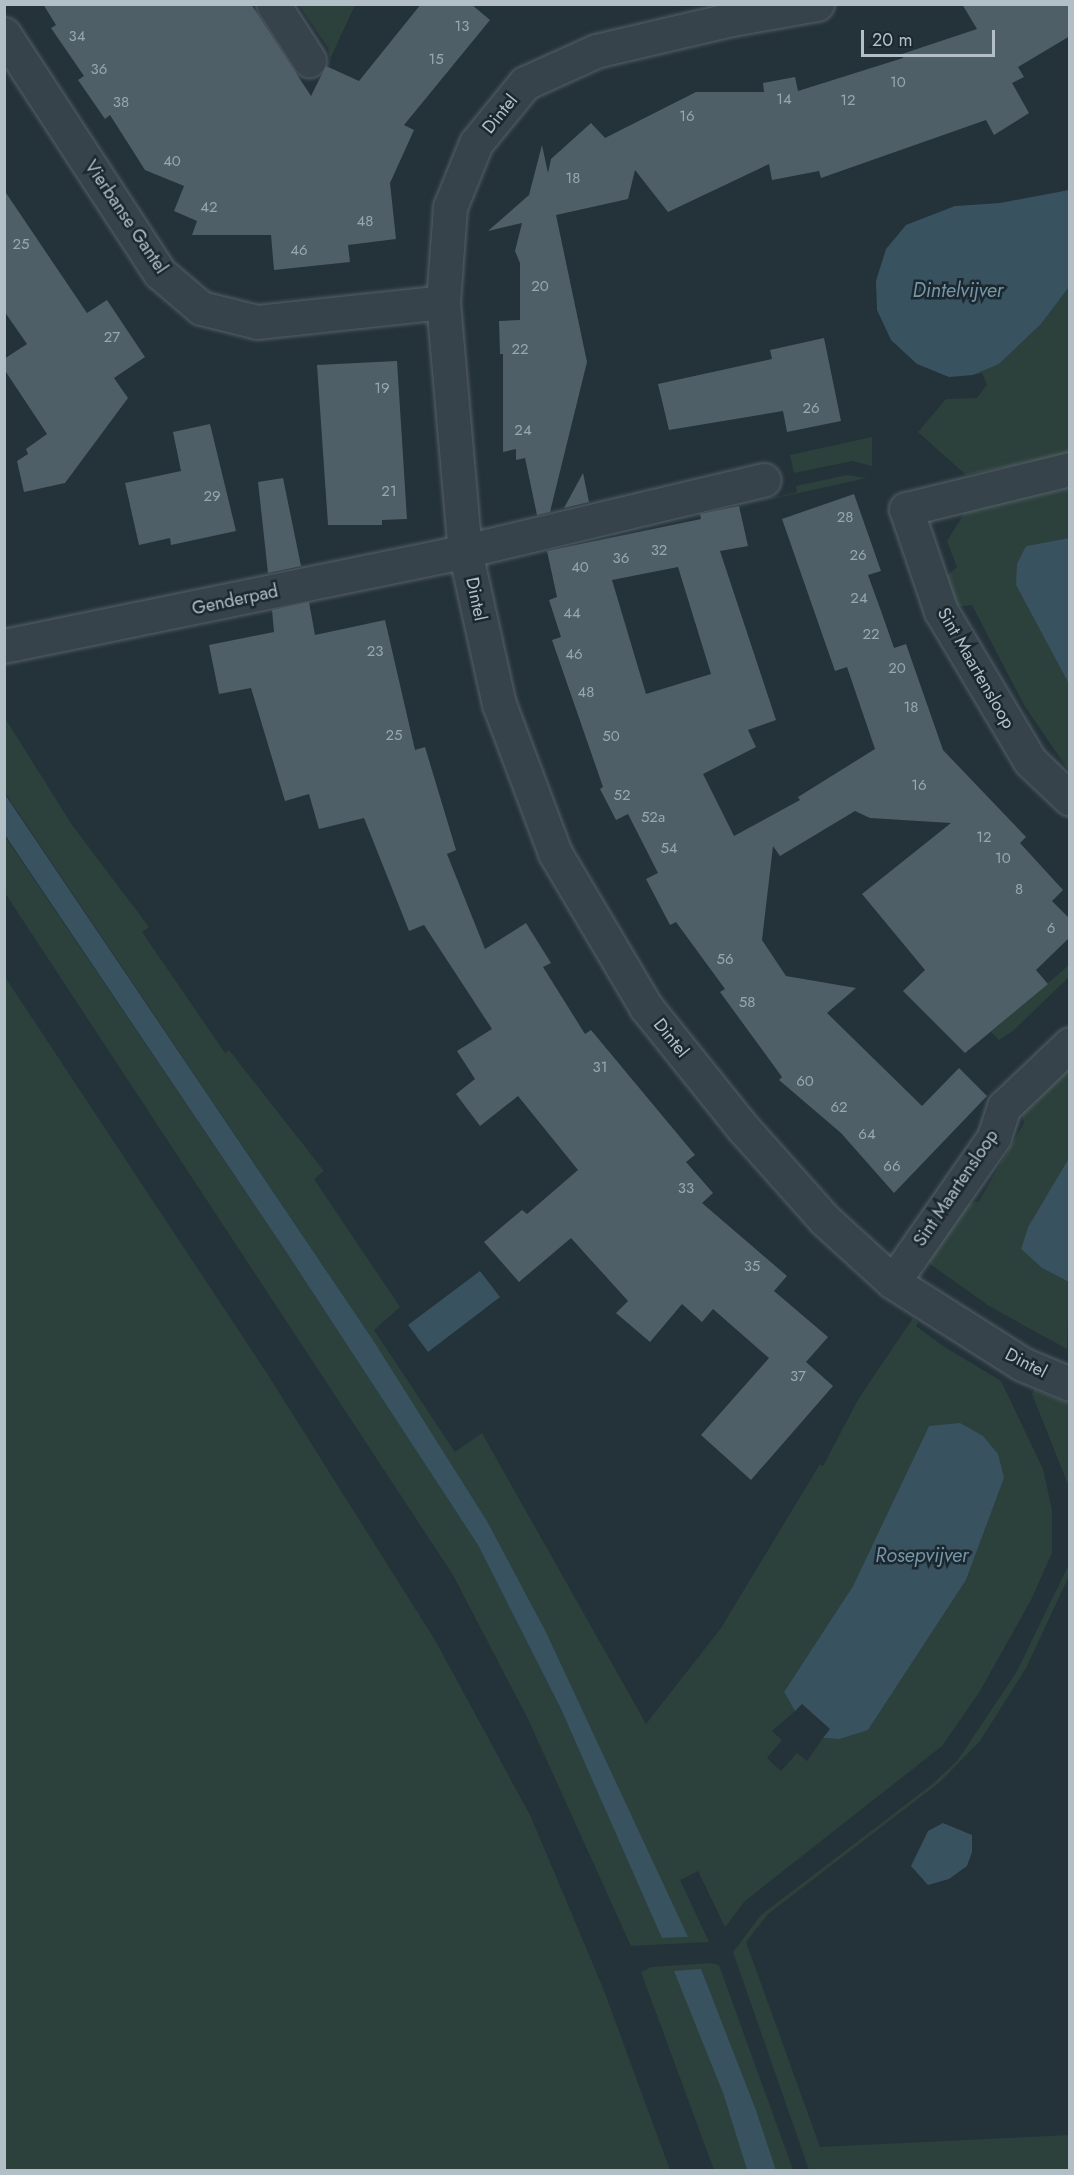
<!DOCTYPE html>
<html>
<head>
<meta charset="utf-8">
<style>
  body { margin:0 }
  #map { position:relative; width:1074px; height:2175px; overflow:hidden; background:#243239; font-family:Jost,sans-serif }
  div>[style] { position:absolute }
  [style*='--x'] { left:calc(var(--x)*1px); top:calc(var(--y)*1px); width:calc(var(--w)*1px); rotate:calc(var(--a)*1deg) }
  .green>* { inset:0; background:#2c413c }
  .water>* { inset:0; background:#39525f }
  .building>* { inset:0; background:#4f5f68 }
  .roads { filter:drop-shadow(0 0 2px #556168) drop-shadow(0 0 2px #556168) }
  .minor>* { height:33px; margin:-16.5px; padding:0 16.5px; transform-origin:16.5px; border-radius:16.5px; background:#37434a }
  span { translate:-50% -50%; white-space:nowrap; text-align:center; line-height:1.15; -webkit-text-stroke:5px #1c282f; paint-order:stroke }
  .number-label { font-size:15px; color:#99a7ae }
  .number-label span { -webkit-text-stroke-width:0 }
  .street-label { font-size:18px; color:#b2bfc6 }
  .water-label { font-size:20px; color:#7596a7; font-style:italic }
  .frame { position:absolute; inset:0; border:6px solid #b2bfc6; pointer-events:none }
  .scale { position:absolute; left:861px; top:30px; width:134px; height:27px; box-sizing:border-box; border:3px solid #b2bfc6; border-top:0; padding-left:8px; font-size:18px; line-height:21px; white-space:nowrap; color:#b2bfc6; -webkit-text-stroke:4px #1c282f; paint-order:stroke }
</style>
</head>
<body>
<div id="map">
  <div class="green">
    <i style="clip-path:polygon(299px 5px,355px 5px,330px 59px,328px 48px)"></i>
    <i style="clip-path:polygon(1069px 287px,1069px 454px,966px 475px,918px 432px,946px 399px,977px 398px,987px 385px,982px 373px,973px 375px,999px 364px,1041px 324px)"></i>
    <i style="clip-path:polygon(872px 437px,872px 466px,852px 461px,794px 473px,790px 455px)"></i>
    <i style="clip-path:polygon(847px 475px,867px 478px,739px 506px,797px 492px,796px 486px)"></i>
    <i style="clip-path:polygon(1069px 488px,1069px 538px,1026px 546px,1016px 585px,1069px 684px,1069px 771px,1024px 705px,972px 605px,957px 607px,945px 577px,957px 567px,947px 541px,967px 509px)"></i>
    <i style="clip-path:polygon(evenodd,5px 718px,72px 825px,149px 927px,142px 932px,225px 1053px,229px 1050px,324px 1171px,314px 1179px,400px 1307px,374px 1330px,455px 1452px,482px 1433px,646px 1724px,721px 1628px,820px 1464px,823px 1466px,859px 1398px,913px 1318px,918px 1323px,916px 1326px,943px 1346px,1001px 1381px,1043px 1469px,1052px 1510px,1052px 1553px,1031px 1600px,980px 1691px,942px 1746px,745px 1901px,725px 1927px,698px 1871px,680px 1880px,709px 1942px,631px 1946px,528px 1719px,453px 1575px,5px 893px,4px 835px,285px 1250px,478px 1545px,561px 1709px,663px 1938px,687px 1937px,546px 1632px,487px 1521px,373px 1340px,5px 793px,5px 718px,929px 1426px,1004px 1478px,966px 1580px,868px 1730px,832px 1739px,823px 1738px,807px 1761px,797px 1753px,781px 1771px,767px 1758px,782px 1740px,772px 1731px,795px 1711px,784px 1692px,853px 1586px,929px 1426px)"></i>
    <i style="clip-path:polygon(1069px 965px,1069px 977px,1013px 1031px,999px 1040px,991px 1032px)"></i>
    <i style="clip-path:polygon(5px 977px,268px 1375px,435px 1640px,531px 1817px,603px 1988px,670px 2170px,5px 2170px)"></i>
    <i style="clip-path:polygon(1069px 1067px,1069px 1158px,1028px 1227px,1021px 1249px,1042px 1268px,1069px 1282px,1067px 1349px,989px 1306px,930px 1264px,929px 1256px,954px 1208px,979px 1201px,1024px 1123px,1021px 1112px)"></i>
    <i style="clip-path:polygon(1034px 1389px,1069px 1404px,1069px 1487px,1032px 1394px)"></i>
    <i style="clip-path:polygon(1069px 1564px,1069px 1576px,1026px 1668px,980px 1741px,940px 1782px,768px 1914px,746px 1942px,820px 2147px,1069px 2135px,1069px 2170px,809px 2170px,733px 1952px,761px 1915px,930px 1786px,957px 1761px,1016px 1673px)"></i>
    <i style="clip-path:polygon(711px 1963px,719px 1965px,793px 2170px,776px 2170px,757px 2113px,675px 1971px,723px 2093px,747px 2170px,714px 2170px,641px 1972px,652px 1967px)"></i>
  </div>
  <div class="water">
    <i style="clip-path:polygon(1069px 190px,1069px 287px,1041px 324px,999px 364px,973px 375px,949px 377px,917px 364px,891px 340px,877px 310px,876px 281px,886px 249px,906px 225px,955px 206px,1000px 203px)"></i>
    <i style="clip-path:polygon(1069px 538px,1070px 538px,1069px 684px,1016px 585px,1017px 564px,1026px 546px)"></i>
    <i style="clip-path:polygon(4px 793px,373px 1340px,487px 1521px,546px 1632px,688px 1937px,662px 1938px,561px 1709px,478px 1545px,285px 1250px,5px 835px)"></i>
    <i style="clip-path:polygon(1069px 1158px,1069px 1282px,1042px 1268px,1021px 1249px,1028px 1227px)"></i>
    <i style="clip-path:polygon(480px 1271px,500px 1297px,428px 1352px,408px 1325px)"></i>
    <i style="clip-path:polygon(960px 1423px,983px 1436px,998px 1454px,1004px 1478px,966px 1580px,868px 1730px,839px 1739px,823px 1738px,830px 1729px,802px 1704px,795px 1711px,784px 1692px,853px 1586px,929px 1426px)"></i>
    <i style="clip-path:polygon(943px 1823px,972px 1835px,972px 1852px,967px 1866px,949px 1879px,928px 1885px,911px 1866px,928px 1831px)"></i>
    <i style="clip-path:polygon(701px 1969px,757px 2113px,776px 2170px,747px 2170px,723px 2093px,674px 1971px)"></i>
  </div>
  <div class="building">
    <i style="clip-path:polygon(43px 4px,251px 4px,311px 96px,326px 66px,359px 81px,421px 4px,471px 4px,490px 20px,404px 125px,414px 130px,390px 183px,396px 239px,348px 245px,350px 262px,274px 270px,271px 235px,192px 235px,197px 221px,174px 211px,184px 186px,145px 170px,110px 115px,105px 119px,78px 80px,84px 76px,51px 28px,56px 25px)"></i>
    <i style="clip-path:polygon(962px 4px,1070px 4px,1070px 36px,1018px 67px,1024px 77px,1012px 83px,1029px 113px,994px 135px,986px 120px,821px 178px,819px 171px,772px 180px,769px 164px,668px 212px,635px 170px,628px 199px,556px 215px,587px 362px,550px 512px,537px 515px,525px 458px,516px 460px,516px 449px,503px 452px,503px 354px,500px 354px,499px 321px,520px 320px,520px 263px,515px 251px,522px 223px,488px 231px,529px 195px,542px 145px,548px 173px,551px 159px,591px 123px,605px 138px,696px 92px,764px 92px,763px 83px,795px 77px,798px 91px,903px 58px,902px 54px,977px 29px)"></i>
    <i style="clip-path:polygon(4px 190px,87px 313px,107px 300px,145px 357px,114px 378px,128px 398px,65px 483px,24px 492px,17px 461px,28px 454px,26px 449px,47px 434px,4px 369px,4px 359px,27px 344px,4px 311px)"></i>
    <i style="clip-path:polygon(824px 338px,841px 421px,787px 432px,783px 411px,669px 430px,658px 384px,772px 359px,770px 350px)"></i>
    <i style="clip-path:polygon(397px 361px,407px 519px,382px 520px,382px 525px,328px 525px,317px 365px)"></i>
    <i style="clip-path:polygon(210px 424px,236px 531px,171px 545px,170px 538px,139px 545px,125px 483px,181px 471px,173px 432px)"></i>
    <i style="clip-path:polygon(583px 473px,589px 502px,564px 508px)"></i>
    <i style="clip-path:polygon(283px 478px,301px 566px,268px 573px,258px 482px)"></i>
    <i style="clip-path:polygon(evenodd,854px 494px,881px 571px,868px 575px,881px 611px,894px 648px,906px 644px,943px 750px,1026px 837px,1020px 843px,1063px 890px,1052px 901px,1070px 919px,1070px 937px,1036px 970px,1048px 984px,965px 1053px,903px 991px,925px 970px,862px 894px,951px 823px,870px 818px,855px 811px,780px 856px,773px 846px,762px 940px,786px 976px,856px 988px,827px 1013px,922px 1106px,959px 1068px,987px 1096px,894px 1193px,841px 1133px,779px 1080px,782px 1077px,720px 992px,725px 989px,676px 922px,670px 925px,646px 879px,658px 873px,628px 814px,616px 820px,600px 789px,603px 787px,552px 640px,561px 637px,549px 600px,557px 597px,547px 551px,701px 519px,700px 514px,739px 506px,748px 546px,720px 551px,776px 720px,748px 730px,756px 747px,703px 774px,734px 836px,800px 800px,798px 797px,875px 749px,847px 667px,835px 671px,782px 519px,854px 494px,678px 567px,711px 674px,646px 694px,612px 580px,678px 567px)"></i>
    <i style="clip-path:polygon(309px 602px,315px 635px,385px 620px,415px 750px,425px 747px,456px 850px,447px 854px,485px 949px,526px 923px,551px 963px,543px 967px,585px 1034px,591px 1030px,695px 1155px,686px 1162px,713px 1193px,702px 1203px,787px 1276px,774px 1291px,828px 1337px,806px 1362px,833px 1386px,751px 1480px,701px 1435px,769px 1358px,713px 1309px,702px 1322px,682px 1304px,650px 1342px,616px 1313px,628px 1301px,571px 1238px,519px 1282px,484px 1242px,522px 1210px,527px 1214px,578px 1170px,518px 1096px,480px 1126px,456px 1094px,475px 1079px,457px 1051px,492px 1029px,424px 925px,409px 931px,364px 818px,319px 829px,309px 794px,285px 801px,251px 688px,219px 694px,209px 645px,274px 632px,272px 610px)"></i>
  </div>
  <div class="roads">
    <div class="minor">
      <i style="--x:273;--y:4;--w:67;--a:57.3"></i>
      <i style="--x:817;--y:4;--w:86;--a:170"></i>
      <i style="--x:732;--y:19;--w:140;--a:166.8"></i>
      <i style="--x:596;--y:51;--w:78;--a:155.7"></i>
      <i style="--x:525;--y:83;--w:77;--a:129.2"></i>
      <i style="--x:476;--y:143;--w:69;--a:112.1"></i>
      <i style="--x:450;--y:207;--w:95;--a:94.2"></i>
      <i style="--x:443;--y:302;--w:250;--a:85"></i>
      <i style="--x:465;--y:551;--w:157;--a:77.5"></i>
      <i style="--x:499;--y:704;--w:159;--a:69.4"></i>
      <i style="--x:555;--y:853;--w:179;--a:59.4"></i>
      <i style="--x:646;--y:1007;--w:155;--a:51.3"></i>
      <i style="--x:743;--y:1128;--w:123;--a:48.3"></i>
      <i style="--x:825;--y:1220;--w:92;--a:42.4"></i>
      <i style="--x:893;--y:1282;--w:153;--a:32.4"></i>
      <i style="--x:1022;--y:1364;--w:52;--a:22.6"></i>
      <i style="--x:4;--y:34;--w:285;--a:56.9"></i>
      <i style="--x:160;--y:273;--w:54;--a:40.5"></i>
      <i style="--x:201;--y:308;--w:58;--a:14"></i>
      <i style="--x:257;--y:322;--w:187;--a:-6.1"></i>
      <i style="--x:1070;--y:469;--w:169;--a:166.3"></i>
      <i style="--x:906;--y:509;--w:108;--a:71.1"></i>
      <i style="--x:941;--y:611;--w:174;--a:59.3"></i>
      <i style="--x:1030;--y:761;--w:55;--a:43.5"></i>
      <i style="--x:4;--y:646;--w:471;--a:-11.6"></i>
      <i style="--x:465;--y:551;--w:307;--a:-13.4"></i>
      <i style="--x:893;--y:1282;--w:177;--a:-55.1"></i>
      <i style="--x:994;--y:1137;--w:32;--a:-72"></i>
      <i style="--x:1004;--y:1107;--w:91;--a:-43.7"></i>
    </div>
  </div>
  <div class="number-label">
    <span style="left:462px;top:27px">13</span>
    <span style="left:77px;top:37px">34</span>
    <span style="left:436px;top:60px">15</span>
    <span style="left:99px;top:70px">36</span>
    <span style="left:898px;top:83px">10</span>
    <span style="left:784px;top:100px">14</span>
    <span style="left:848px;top:101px">12</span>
    <span style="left:121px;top:103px">38</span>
    <span style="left:687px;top:117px">16</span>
    <span style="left:172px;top:162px">40</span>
    <span style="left:573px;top:179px">18</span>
    <span style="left:209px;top:208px">42</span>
    <span style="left:365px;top:222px">48</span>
    <span style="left:21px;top:245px">25</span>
    <span style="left:299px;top:251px">46</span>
    <span style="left:540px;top:287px">20</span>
    <span style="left:112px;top:338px">27</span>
    <span style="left:520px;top:350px">22</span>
    <span style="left:382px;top:389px">19</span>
    <span style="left:811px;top:409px">26</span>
    <span style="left:523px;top:431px">24</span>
    <span style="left:389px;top:492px">21</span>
    <span style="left:212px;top:497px">29</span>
    <span style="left:845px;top:518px">28</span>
    <span style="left:659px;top:551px">32</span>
    <span style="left:858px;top:556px">26</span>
    <span style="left:621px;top:559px">36</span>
    <span style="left:580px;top:568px">40</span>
    <span style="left:859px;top:599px">24</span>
    <span style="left:572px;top:614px">44</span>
    <span style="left:871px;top:635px">22</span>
    <span style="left:375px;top:652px">23</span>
    <span style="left:574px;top:655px">46</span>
    <span style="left:897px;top:669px">20</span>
    <span style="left:586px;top:693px">48</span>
    <span style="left:911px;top:708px">18</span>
    <span style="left:394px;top:736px">25</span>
    <span style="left:611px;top:737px">50</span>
    <span style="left:919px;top:786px">16</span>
    <span style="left:622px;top:796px">52</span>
    <span style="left:653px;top:818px">52a</span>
    <span style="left:984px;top:838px">12</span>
    <span style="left:669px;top:849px">54</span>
    <span style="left:1003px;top:859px">10</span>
    <span style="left:1019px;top:890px">8</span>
    <span style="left:1051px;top:929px">6</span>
    <span style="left:725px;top:960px">56</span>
    <span style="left:747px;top:1003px">58</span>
    <span style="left:600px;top:1068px">31</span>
    <span style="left:805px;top:1082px">60</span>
    <span style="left:839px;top:1108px">62</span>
    <span style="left:867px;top:1135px">64</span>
    <span style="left:892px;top:1167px">66</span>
    <span style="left:686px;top:1189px">33</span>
    <span style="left:752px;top:1267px">35</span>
    <span style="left:798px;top:1377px">37</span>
  </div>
  <div class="street-label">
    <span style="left:500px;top:114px;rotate:-51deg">Dintel</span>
    <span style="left:126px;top:217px;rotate:56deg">Vierbanse Gantel</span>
    <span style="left:476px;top:599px;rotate:78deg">Dintel</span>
    <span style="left:235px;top:600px;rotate:-12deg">Genderpad</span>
    <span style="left:976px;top:668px;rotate:60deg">Sint Maartensloop</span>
    <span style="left:671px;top:1038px;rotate:51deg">Dintel</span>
    <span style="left:956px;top:1188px;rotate:-56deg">Sint Maartensloop</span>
    <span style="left:1026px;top:1363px;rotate:27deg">Dintel</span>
  </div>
  <div class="water-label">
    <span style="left:958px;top:290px">Dintelvijver</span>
    <span style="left:922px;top:1555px">Rosepvijver</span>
  </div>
  <div class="frame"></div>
  <div class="scale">20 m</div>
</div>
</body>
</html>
